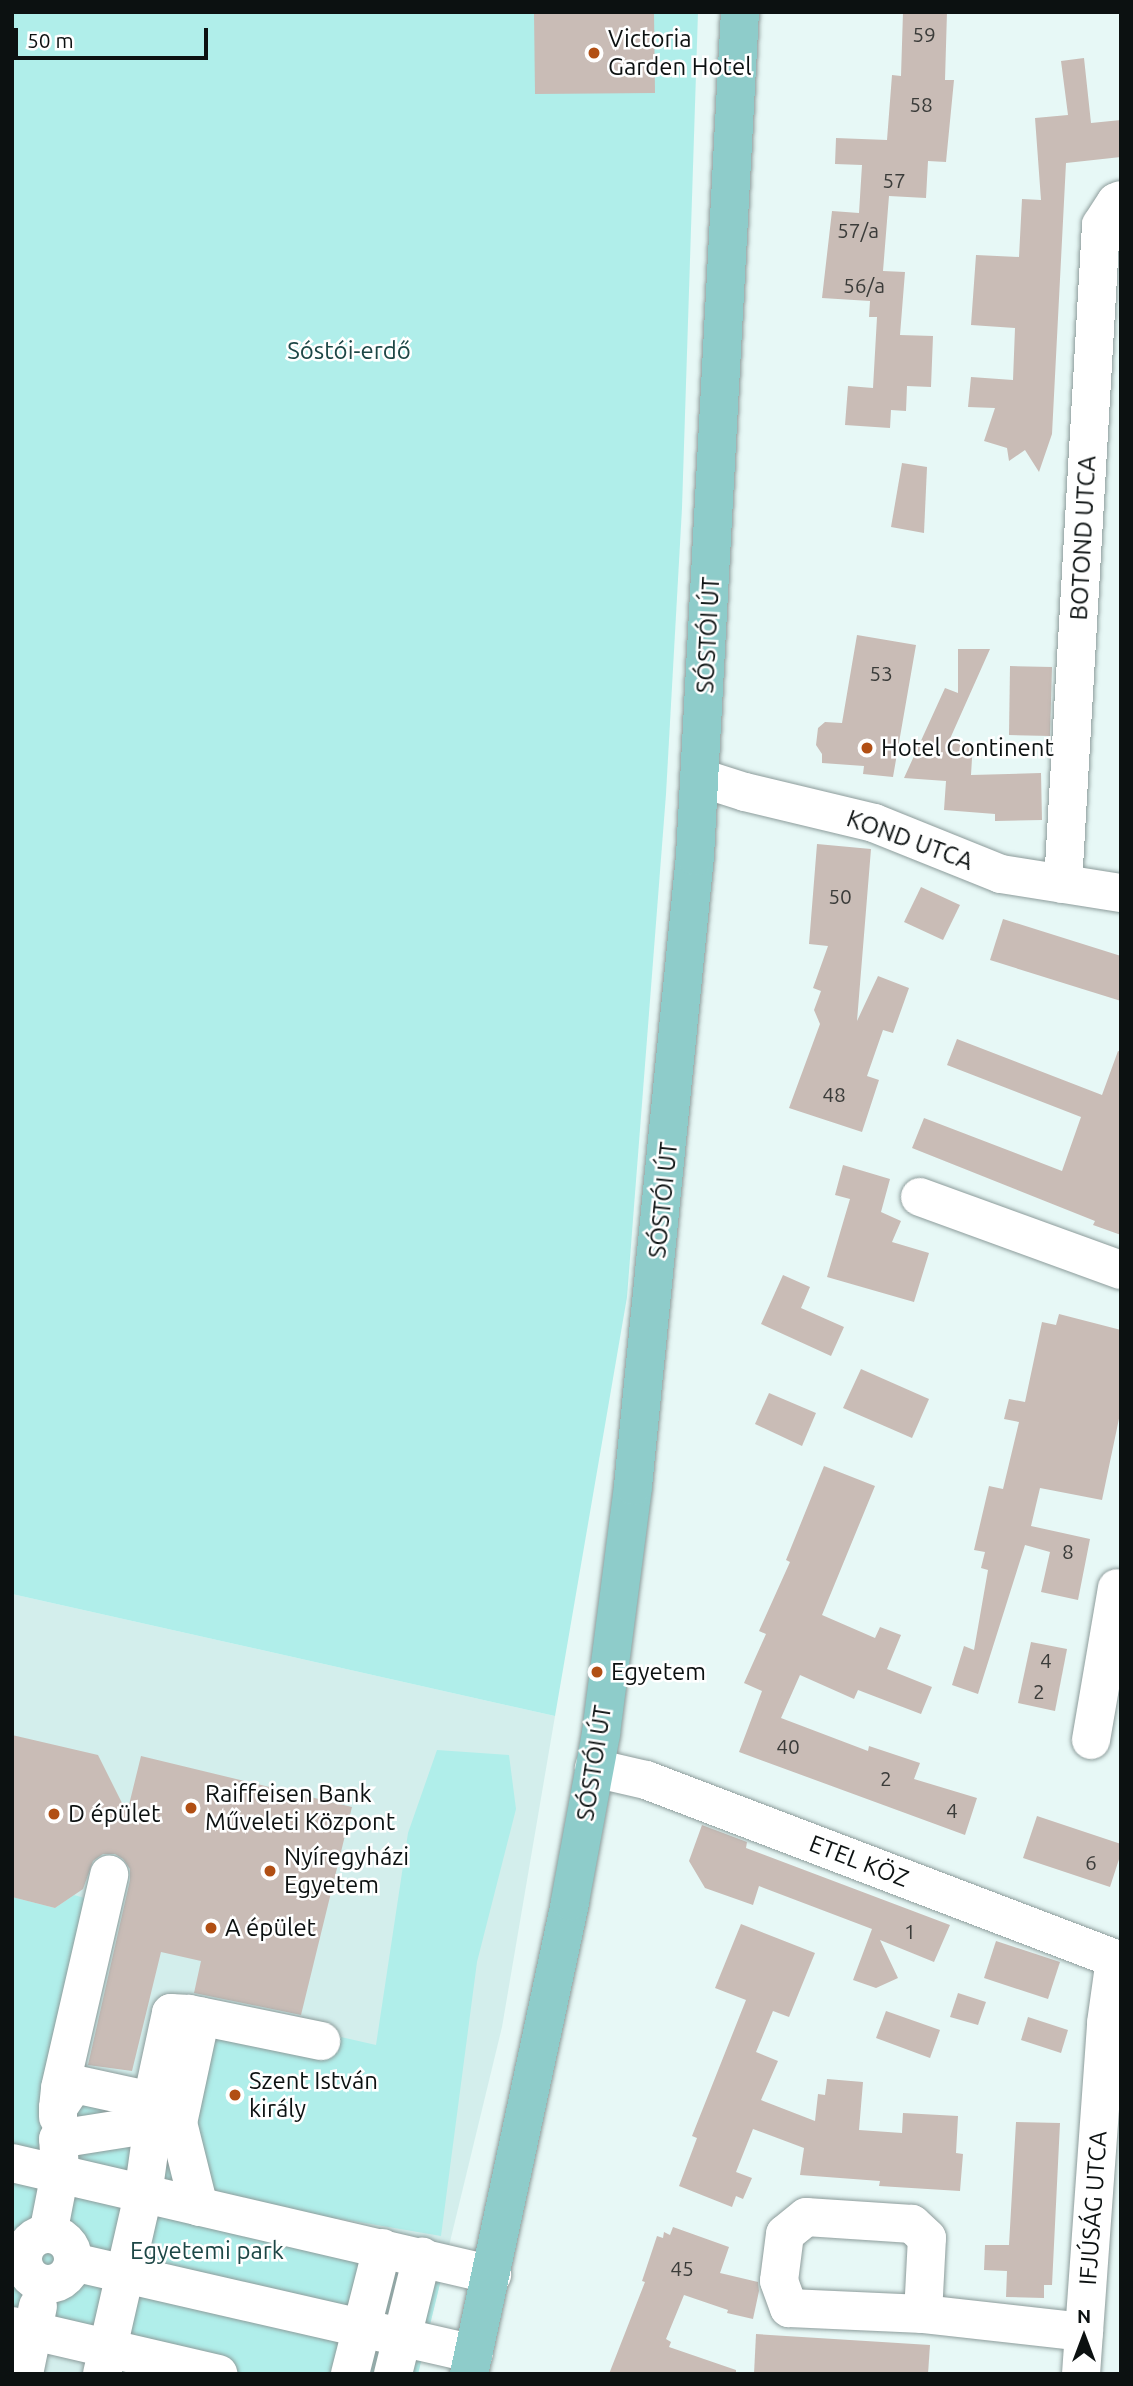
<!DOCTYPE html>
<html>
<head>
<meta charset="utf-8">
<style>
  body { margin:0 }
  #map { position:relative; width:1133px; height:2386px; overflow:hidden; background:#e7f8f6; font-family:Ubuntu,sans-serif }
  div>[style] { position:absolute }
  [style*='--x'] { left:calc(var(--x)*1px); top:calc(var(--y)*1px); width:calc(var(--w)*1px); rotate:calc(var(--a)*1deg) }
  .built>* { inset:0; background:#d3eeec }
  .green>* { inset:0; background:#b0eeea }
  .building>* { inset:0; background:#c9bcb6 }
  .roads { filter:drop-shadow(0 0 2px #8d9c9b) drop-shadow(0 0 2px #8d9c9b) }
  .minor>* { height:38px; margin:-19px; padding:0 19px; transform-origin:19px; border-radius:19px; background:#fff }
  .minor>.ring { margin:-19px; padding:0; box-sizing:content-box; background:none; border:38px solid #fff; border-radius:50% }
  .major>* { height:38px; margin:-19px; padding:0 19px; transform-origin:19px; border-radius:19px; background:#8eccca }
  .dots>* { width:19px; height:19px; translate:-50% -50%; box-sizing:border-box; border:4px solid #fff; border-radius:50% }
  span { translate:-50% -50%; white-space:nowrap; text-align:center; line-height:1.15; -webkit-text-stroke:5px #fff; paint-order:stroke }
  .number-label { font-size:21px; color:#3b3c3a }
  .number-label span { -webkit-text-stroke-width:0 }
  .poi-label { font-size:24px; color:#0c1111 }
  .left { translate:0 -50%; text-align:left }
  .park-label { font-size:24px; color:#1d4746 }
  .street-label { font-size:24px; color:#0c1111 }
  .frame { position:absolute; inset:0; border:14px solid #0c1111; pointer-events:none }
  .north { position:absolute; left:1049px; top:2302px; width:70px; height:70px; -webkit-text-stroke:5px #fff; paint-order:stroke; rotate:0deg; font-size:19px; font-weight:700; line-height:28px; text-align:center; color:#0c1111 }
  .north::after { content:''; display:block; margin:auto; width:24px; height:32px; background:#0c1111; clip-path:polygon(50% 0,100% 100%,50% 72%,0 100%) }
  .scale { position:absolute; left:14px; top:28px; width:194px; height:32px; box-sizing:border-box; border:4px solid #0c1111; border-top:0; padding-left:9px; font-size:21px; line-height:24px; white-space:nowrap; color:#0c1111; -webkit-text-stroke:5px #fff; paint-order:stroke }
</style>
</head>
<body>
<div id="map">
  <div class="built">
    <i style="clip-path:polygon(12px 1594px,555px 1716px,502px 2027px,418px 2374px,12px 2374px)"></i>
  </div>
  <div class="green">
    <i style="clip-path:polygon(12px 12px,698px 12px,682px 508px,666px 794px,627px 1297px,555px 1716px,12px 1594px)"></i>
    <i style="clip-path:polygon(437px 1750px,509px 1755px,516px 1809px,477px 1962px,441px 2236px,336px 2218px,331px 2237px,445px 2263px,418px 2374px,105px 2374px,12px 2321px,12px 1897px,55px 1908px,74px 1895px,106px 1904px,67px 2075px,124px 2104px,192px 2003px,376px 2045px,408px 1833px)"></i>
  </div>
  <div class="building">
    <i style="clip-path:polygon(654px 12px,655px 93px,535px 94px,534px 13px)"></i>
    <i style="clip-path:polygon(903px 12px,947px 12px,945px 80px,954px 80px,946px 162px,928px 161px,926px 198px,889px 196px,883px 271px,905px 272px,900px 335px,933px 336px,931px 387px,907px 386px,906px 411px,891px 410px,890px 428px,845px 425px,848px 386px,873px 388px,877px 317px,869px 317px,870px 301px,822px 298px,832px 211px,859px 213px,862px 165px,835px 164px,836px 138px,887px 140px,892px 75px,901px 76px)"></i>
    <i style="clip-path:polygon(1084px 58px,1091px 123px,1121px 120px,1121px 157px,1066px 163px,1052px 434px,1039px 472px,1025px 450px,1009px 461px,1007px 448px,984px 441px,995px 408px,968px 407px,971px 377px,1013px 380px,1015px 328px,971px 325px,976px 255px,1019px 257px,1022px 199px,1041px 200px,1035px 118px,1068px 115px,1061px 61px)"></i>
    <i style="clip-path:polygon(902px 463px,927px 467px,924px 533px,891px 527px)"></i>
    <i style="clip-path:polygon(857px 635px,916px 645px,893px 777px,863px 774px,864px 766px,822px 763px,822px 754px,816px 745px,818px 728px,825px 722px,842px 723px)"></i>
    <i style="clip-path:polygon(958px 649px,990px 649px,949px 741px,973px 742px,971px 775px,1041px 773px,1042px 820px,995px 821px,995px 814px,944px 810px,946px 781px,904px 778px,945px 688px,958px 693px)"></i>
    <i style="clip-path:polygon(1010px 666px,1052px 667px,1050px 736px,1009px 735px)"></i>
    <i style="clip-path:polygon(817px 844px,871px 849px,857px 1021px,878px 976px,909px 988px,893px 1033px,883px 1030px,867px 1076px,879px 1080px,862px 1132px,789px 1108px,820px 1024px,814px 1010px,821px 991px,813px 988px,828px 946px,809px 944px)"></i>
    <i style="clip-path:polygon(921px 887px,960px 905px,943px 940px,904px 922px)"></i>
    <i style="clip-path:polygon(1003px 919px,1121px 956px,1121px 1001px,990px 960px)"></i>
    <i style="clip-path:polygon(957px 1039px,1102px 1095px,1118px 1051px,1121px 1052px,1121px 1235px,1093px 1225px,1095px 1221px,912px 1148px,924px 1118px,1062px 1171px,1081px 1117px,947px 1065px)"></i>
    <i style="clip-path:polygon(843px 1165px,890px 1179px,881px 1212px,901px 1221px,892px 1242px,929px 1253px,914px 1302px,827px 1277px,850px 1199px,835px 1195px)"></i>
    <i style="clip-path:polygon(783px 1275px,810px 1287px,801px 1308px,844px 1327px,831px 1356px,761px 1324px)"></i>
    <i style="clip-path:polygon(1059px 1314px,1121px 1330px,1121px 1409px,1102px 1500px,1040px 1488px,1031px 1526px,1090px 1539px,1078px 1600px,1041px 1592px,1050px 1552px,1025px 1545px,978px 1694px,952px 1685px,964px 1646px,974px 1650px,988px 1570px,981px 1568px,985px 1552px,974px 1550px,989px 1486px,1003px 1489px,1019px 1422px,1004px 1419px,1009px 1399px,1025px 1402px,1042px 1322px,1056px 1325px)"></i>
    <i style="clip-path:polygon(861px 1369px,929px 1399px,912px 1438px,843px 1408px)"></i>
    <i style="clip-path:polygon(769px 1393px,816px 1413px,802px 1446px,755px 1424px)"></i>
    <i style="clip-path:polygon(824px 1466px,875px 1486px,822px 1615px,875px 1638px,880px 1627px,901px 1635px,887px 1669px,932px 1687px,921px 1714px,858px 1690px,854px 1699px,800px 1675px,781px 1718px,868px 1751px,869px 1746px,920px 1763px,914px 1779px,977px 1798px,965px 1835px,739px 1752px,762px 1691px,744px 1683px,766px 1634px,759px 1631px,790px 1562px,786px 1560px)"></i>
    <i style="clip-path:polygon(1031px 1642px,1067px 1649px,1055px 1711px,1018px 1703px)"></i>
    <i style="clip-path:polygon(12px 1735px,98px 1755px,127px 1813px,141px 1756px,352px 1807px,301px 2015px,194px 1993px,201px 1961px,161px 1952px,132px 2071px,88px 2065px,130px 1880px,130px 1869px,123px 1859px,115px 1854px,103px 1854px,93px 1861px,83px 1889px,55px 1908px,12px 1897px)"></i>
    <i style="clip-path:polygon(1037px 1816px,1121px 1844px,1121px 1853px,1110px 1887px,1023px 1858px)"></i>
    <i style="clip-path:polygon(702px 1825px,747px 1842px,746px 1848px,950px 1925px,934px 1962px,880px 1940px,898px 1978px,876px 1988px,853px 1980px,872px 1929px,759px 1886px,753px 1905px,705px 1888px,689px 1861px)"></i>
    <i style="clip-path:polygon(741px 1924px,815px 1953px,789px 2017px,773px 2011px,756px 2052px,778px 2061px,761px 2100px,815px 2121px,818px 2094px,825px 2095px,827px 2079px,863px 2082px,859px 2130px,902px 2133px,903px 2113px,958px 2116px,956px 2153px,963px 2154px,960px 2191px,879px 2186px,880px 2181px,800px 2175px,804px 2148px,753px 2129px,736px 2172px,752px 2178px,743px 2199px,736px 2196px,732px 2207px,679px 2186px,697px 2138px,692px 2136px,746px 2000px,715px 1988px)"></i>
    <i style="clip-path:polygon(996px 1941px,1060px 1962px,1048px 1999px,984px 1978px)"></i>
    <i style="clip-path:polygon(958px 1993px,986px 2002px,978px 2025px,950px 2017px)"></i>
    <i style="clip-path:polygon(886px 2011px,940px 2030px,930px 2058px,876px 2038px)"></i>
    <i style="clip-path:polygon(1028px 2017px,1068px 2030px,1061px 2053px,1021px 2040px)"></i>
    <i style="clip-path:polygon(1016px 2122px,1060px 2123px,1052px 2285px,1044px 2285px,1044px 2298px,1006px 2297px,1007px 2271px,984px 2270px,985px 2245px,1009px 2245px)"></i>
    <i style="clip-path:polygon(673px 2227px,729px 2247px,720px 2273px,758px 2282px,759px 2291px,753px 2319px,727px 2313px,728px 2310px,684px 2295px,666px 2339px,671px 2342px,669px 2347px,736px 2370px,736px 2374px,609px 2374px,645px 2282px,642px 2281px,657px 2236px,663px 2238px,664px 2232px,670px 2235px)"></i>
    <i style="clip-path:polygon(756px 2334px,930px 2345px,928px 2374px,754px 2374px)"></i>
  </div>
  <div class="roads">
    <div class="minor">
      <i style="--x:701;--y:778;--w:46;--a:17.7"></i>
      <i style="--x:745;--y:792;--w:133;--a:13.5"></i>
      <i style="--x:874;--y:823;--w:137;--a:21.9"></i>
      <i style="--x:1001;--y:874;--w:121;--a:9"></i>
      <i style="--x:1063;--y:884;--w:660;--a:-86.7"></i>
      <i style="--x:1101;--y:225;--w:27;--a:-57"></i>
      <i style="--x:1116;--y:202;--w:5;--a:-22"></i>
      <i style="--x:920;--y:1197;--w:214;--a:20"></i>
      <i style="--x:1091;--y:1740;--w:154;--a:-80.3"></i>
      <i style="--x:594;--y:1768;--w:53;--a:13"></i>
      <i style="--x:646;--y:1780;--w:508;--a:20.86"></i>
      <i style="--x:58;--y:2108;--w:20;--a:-84"></i>
      <i style="--x:60;--y:2088;--w:219;--a:-77"></i>
      <i style="--x:58;--y:2117;--w:9;--a:-90"></i>
      <i style="--x:58;--y:2108;--w:29;--a:-56"></i>
      <i style="--x:74;--y:2084;--w:80;--a:12.3"></i>
      <i style="--x:12;--y:2163;--w:493;--a:13.1"></i>
      <i style="--x:199;--y:2207;--w:87;--a:-104"></i>
      <i style="--x:178;--y:2123;--w:109;--a:-77.9"></i>
      <i style="--x:48;--y:2234;--w:62;--a:-78.9"></i>
      <i style="--x:60;--y:2173;--w:34;--a:-93"></i>
      <i style="--x:58;--y:2139;--w:96;--a:-9"></i>
      <i style="--x:153;--y:2124;--w:23;--a:-92"></i>
      <i style="--x:152;--y:2101;--w:90;--a:-77.8"></i>
      <i style="--x:171;--y:2013;--w:18;--a:3"></i>
      <i style="--x:189;--y:2014;--w:135;--a:11.6"></i>
      <i class="ring" style="left:23px;top:2234px;width:12px;height:12px"></i>
      <i style="--x:73;--y:2262;--w:411;--a:12.9"></i>
      <i style="--x:923;--y:2314;--w:76;--a:-87"></i>
      <i style="--x:927;--y:2238;--w:21;--a:-137"></i>
      <i style="--x:912;--y:2224;--w:106;--a:-176.2"></i>
      <i style="--x:806;--y:2217;--w:27;--a:141"></i>
      <i style="--x:785;--y:2234;--w:47;--a:97.3"></i>
      <i style="--x:779;--y:2281;--w:29;--a:70"></i>
      <i style="--x:789;--y:2308;--w:134;--a:2.6"></i>
      <i style="--x:923;--y:2314;--w:162;--a:6.4"></i>
      <i style="--x:12;--y:2326;--w:212;--a:13.1"></i>
      <i style="--x:24;--y:2374;--w:69;--a:-78.4"></i>
      <i style="--x:102;--y:2374;--w:184;--a:-77.1"></i>
      <i style="--x:143;--y:2195;--w:72;--a:-82"></i>
      <i style="--x:350;--y:2374;--w:130;--a:-75.7"></i>
      <i style="--x:393;--y:2374;--w:121;--a:-76.1"></i>
      <i style="--x:1081;--y:2374;--w:352;--a:-85.9"></i>
      <i style="--x:1106;--y:2023;--w:65;--a:-82"></i>
    </div>
    <div class="major">
      <i style="--x:469;--y:2374;--w:484;--a:-77.9"></i>
      <i style="--x:570;--y:1901;--w:171;--a:-79.5"></i>
      <i style="--x:601;--y:1733;--w:249;--a:-82.6"></i>
      <i style="--x:633;--y:1486;--w:633;--a:-84.38"></i>
      <i style="--x:695;--y:856;--w:845;--a:-86.95"></i>
    </div>
  </div>
  <div class="dots">
    <i style="left:594px;top:53px;background:#b14f14"></i>
    <i style="left:867px;top:748px;background:#b14f14"></i>
    <i style="left:597px;top:1672px;background:#b14f14"></i>
    <i style="left:191px;top:1808px;background:#b14f14"></i>
    <i style="left:54px;top:1814px;background:#b14f14"></i>
    <i style="left:270px;top:1871px;background:#b14f14"></i>
    <i style="left:211px;top:1928px;background:#b14f14"></i>
    <i style="left:235px;top:2095px;background:#b14f14"></i>
  </div>
  <div class="number-label">
    <span style="left:924px;top:34px">59</span>
    <span style="left:921px;top:104px">58</span>
    <span style="left:894px;top:180px">57</span>
    <span style="left:858px;top:230px">57/a</span>
    <span style="left:864px;top:285px">56/a</span>
    <span style="left:881px;top:673px">53</span>
    <span style="left:840px;top:896px">50</span>
    <span style="left:834px;top:1094px">48</span>
    <span style="left:1068px;top:1551px">8</span>
    <span style="left:1046px;top:1660px">4</span>
    <span style="left:1039px;top:1691px">2</span>
    <span style="left:788px;top:1746px">40</span>
    <span style="left:886px;top:1778px">2</span>
    <span style="left:952px;top:1810px">4</span>
    <span style="left:1091px;top:1862px">6</span>
    <span style="left:910px;top:1931px">1</span>
    <span style="left:682px;top:2268px">45</span>
  </div>
  <div class="poi-label">
    <span class="left" style="left:608px;top:53px">Victoria<br>Garden Hotel</span>
    <span class="left" style="left:881px;top:748px">Hotel Continent</span>
    <span class="left" style="left:611px;top:1672px">Egyetem</span>
    <span class="left" style="left:205px;top:1808px">Raiffeisen Bank<br>Műveleti Központ</span>
    <span class="left" style="left:68px;top:1814px">D épület</span>
    <span class="left" style="left:284px;top:1871px">Nyíregyházi<br>Egyetem</span>
    <span class="left" style="left:225px;top:1928px">A épület</span>
    <span class="left" style="left:249px;top:2095px">Szent István<br>király</span>
  </div>
  <div class="park-label">
    <span style="left:349px;top:351px">Sóstói-erdő</span>
    <span style="left:207px;top:2251px">Egyetemi park</span>
  </div>
  <div class="street-label">
    <span style="left:1083px;top:538px;rotate:-87deg">BOTOND UTCA</span>
    <span style="left:708px;top:635px;rotate:-87deg">SÓSTÓI ÚT</span>
    <span style="left:910px;top:840px;rotate:20deg">KOND UTCA</span>
    <span style="left:663px;top:1200px;rotate:-84deg">SÓSTÓI ÚT</span>
    <span style="left:594px;top:1763px;rotate:-81deg">SÓSTÓI ÚT</span>
    <span style="left:859px;top:1861px;rotate:21deg">ETEL KÖZ</span>
    <span style="left:1093px;top:2208px;rotate:-86deg">IFJÚSÁG UTCA</span>
  </div>
  <div class="frame"></div>
  <div class="north">N</div>
  <div class="scale">50 m</div>
</div>
</body>
</html>
